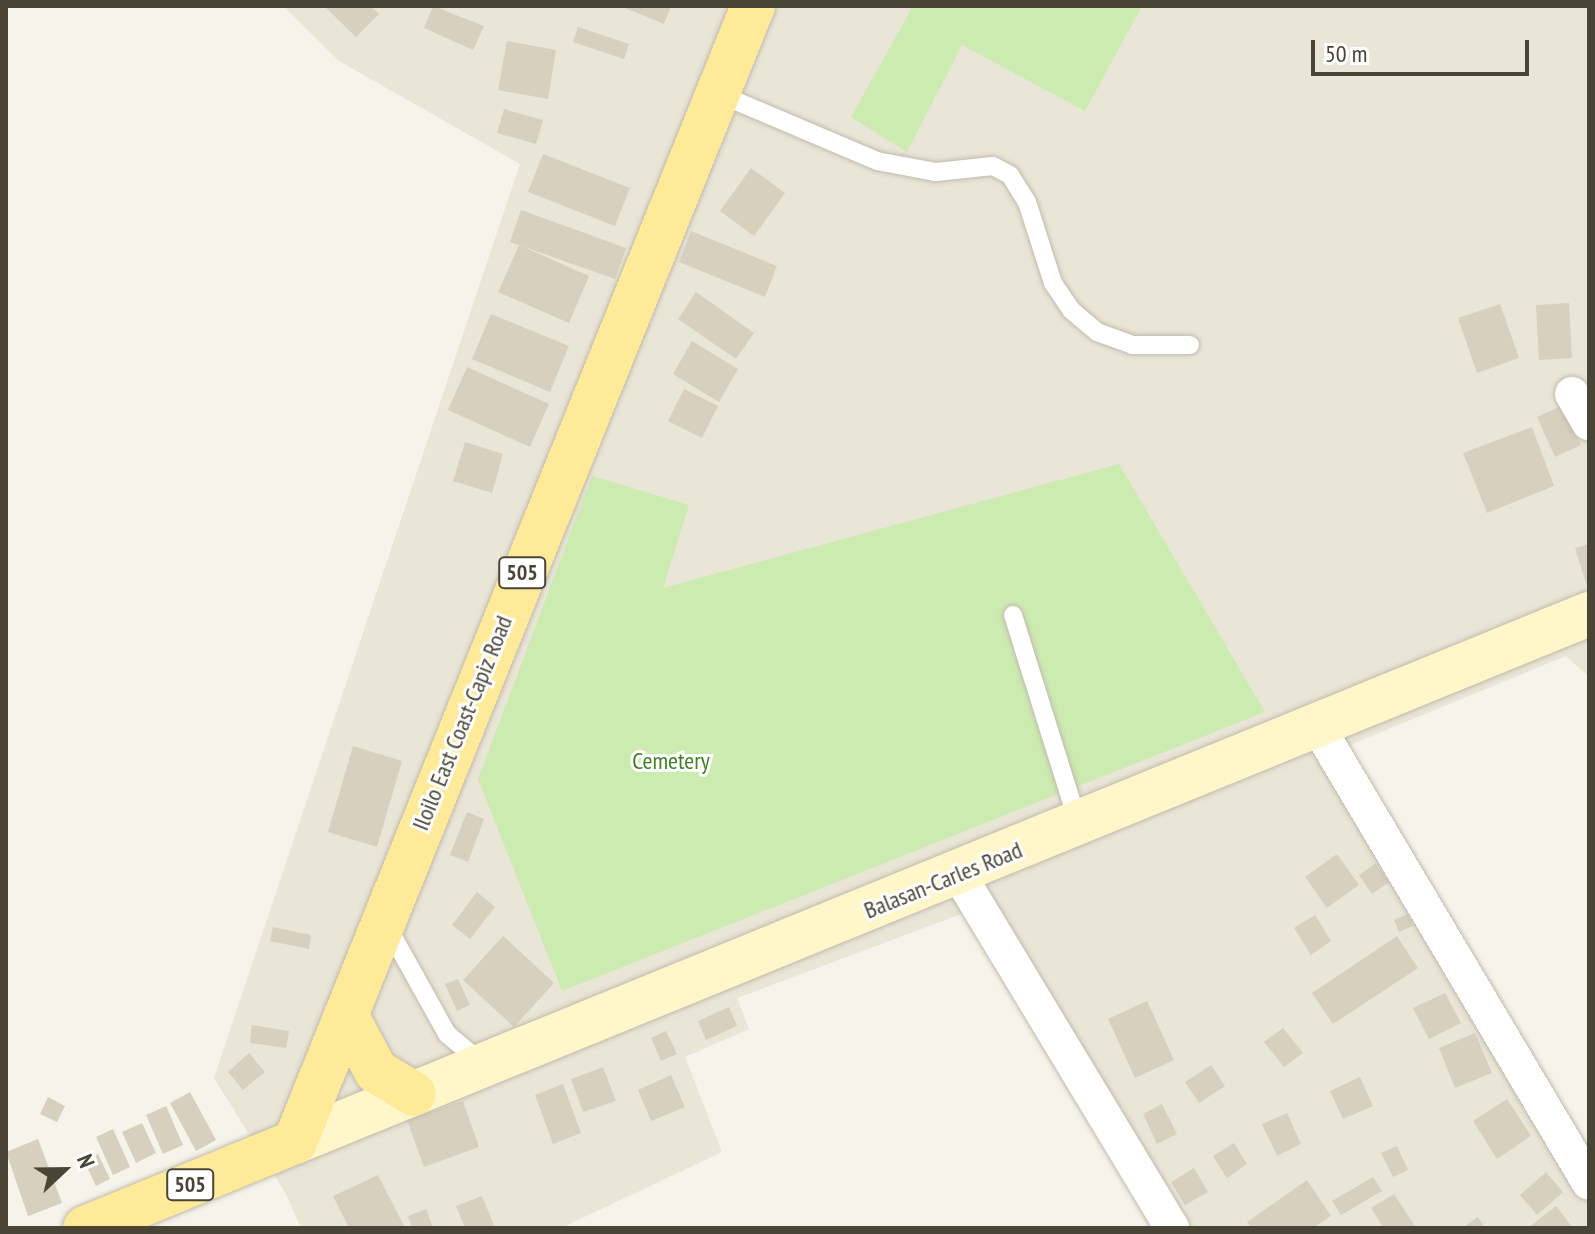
<!DOCTYPE html>
<html>
<head>
<meta charset="utf-8">
<style>
  body { margin:0 }
  #map { position:relative; width:1595px; height:1234px; overflow:hidden; background:#f5f3ea; font-family:"PT Sans Narrow",sans-serif }
  div>[style] { position:absolute }
  [style*='--x'] { left:calc(var(--x)*1px); top:calc(var(--y)*1px); width:calc(var(--w)*1px); rotate:calc(var(--a)*1deg) }
  .residential>* { inset:0; background:#e9e5d7 }
  .green>* { inset:0; background:#ccebb1 }
  .building>* { inset:0; background:#d7d0be }
  .roads { filter:drop-shadow(0 0 2px #c1bbac) drop-shadow(0 0 2px #c1bbac) }
  .lane>* { height:18px; margin:-9px; padding:0 9px; transform-origin:9px; border-radius:9px; background:#fff }
  .street>* { height:34px; margin:-17px; padding:0 17px; transform-origin:17px; border-radius:17px; background:#fff }
  .secondary>* { height:44px; margin:-22px; padding:0 22px; transform-origin:22px; border-radius:22px; background:#fff6ca }
  .primary>* { height:44px; margin:-22px; padding:0 22px; transform-origin:22px; border-radius:22px; background:#ffea99 }
  span { translate:-50% -50%; white-space:nowrap; text-align:center; line-height:1.15; -webkit-text-stroke:6px #fff; paint-order:stroke }
  .shield-label span { padding:2px 6px; background:#fff; border:2px solid; border-radius:6px; -webkit-text-stroke-width:0 }
  .shield-label { font-size:22px; color:#4a4437; font-weight:700 }
  .street-label { font-size:24px; color:#4a4437 }
  .park-label { font-size:24px; color:#427f27 }
  .frame { position:absolute; inset:0; border:8px solid #4a4437; pointer-events:none }
  .north { position:absolute; left:24px; top:1130px; width:80px; height:80px; -webkit-text-stroke:6px #fff; paint-order:stroke; rotate:68deg; font-size:22px; font-weight:700; line-height:32px; text-align:center; color:#4a4437 }
  .north::after { content:''; display:block; margin:auto; width:28px; height:36px; background:#4a4437; clip-path:polygon(50% 0,100% 100%,50% 72%,0 100%) }
  .scale { position:absolute; left:1311px; top:40px; width:218px; height:36px; box-sizing:border-box; border:4px solid #4a4437; border-top:0; padding-left:10px; font-size:24px; line-height:28px; white-space:nowrap; color:#4a4437; -webkit-text-stroke:6px #fff; paint-order:stroke }
</style>
</head>
<body>
<div id="map">
  <div class="residential">
    <i style="clip-path:polygon(283px 6px,1589px 6px,1589px 677px,1566px 656px,1340px 749px,1589px 1162px,1589px 1228px,1160px 1228px,969px 911px,737px 998px,749px 1029px,685px 1057px,722px 1152px,561px 1228px,301px 1228px,286px 1194px,214px 1078px,520px 164px,339px 61px)"></i>
  </div>
  <div class="green">
    <i style="clip-path:polygon(913px 6px,1142px 6px,1085px 111px,962px 45px,907px 152px,851px 117px)"></i>
    <i style="clip-path:polygon(1119px 464px,1265px 712px,562px 991px,478px 779px,592px 476px,689px 505px,663px 588px)"></i>
  </div>
  <div class="building">
    <i style="clip-path:polygon(324px 6px,371px 6px,379px 14px,356px 37px)"></i>
    <i style="clip-path:polygon(433px 6px,484px 26px,473px 50px,424px 28px)"></i>
    <i style="clip-path:polygon(620px 6px,671px 6px,664px 24px)"></i>
    <i style="clip-path:polygon(578px 27px,629px 44px,624px 59px,573px 42px)"></i>
    <i style="clip-path:polygon(507px 41px,556px 50px,548px 99px,498px 90px)"></i>
    <i style="clip-path:polygon(504px 109px,543px 120px,536px 144px,497px 133px)"></i>
    <i style="clip-path:polygon(543px 154px,630px 188px,615px 226px,528px 192px)"></i>
    <i style="clip-path:polygon(751px 168px,785px 193px,754px 236px,720px 211px)"></i>
    <i style="clip-path:polygon(521px 210px,626px 248px,615px 279px,510px 242px)"></i>
    <i style="clip-path:polygon(691px 231px,777px 266px,765px 297px,679px 262px)"></i>
    <i style="clip-path:polygon(519px 245px,589px 276px,569px 323px,498px 292px)"></i>
    <i style="clip-path:polygon(696px 292px,754px 333px,736px 359px,678px 319px)"></i>
    <i style="clip-path:polygon(1569px 303px,1572px 358px,1539px 360px,1536px 305px)"></i>
    <i style="clip-path:polygon(1500px 304px,1519px 358px,1477px 373px,1458px 318px)"></i>
    <i style="clip-path:polygon(491px 314px,569px 346px,550px 392px,472px 359px)"></i>
    <i style="clip-path:polygon(692px 341px,738px 369px,719px 402px,673px 374px)"></i>
    <i style="clip-path:polygon(467px 367px,549px 404px,530px 447px,448px 410px)"></i>
    <i style="clip-path:polygon(684px 389px,718px 406px,702px 438px,668px 421px)"></i>
    <i style="clip-path:polygon(1563px 405px,1581px 445px,1555px 457px,1537px 417px)"></i>
    <i style="clip-path:polygon(1532px 427px,1554px 486px,1487px 513px,1463px 453px)"></i>
    <i style="clip-path:polygon(465px 442px,503px 454px,492px 493px,453px 481px)"></i>
    <i style="clip-path:polygon(1589px 544px,1589px 590px,1588px 590px,1575px 548px)"></i>
    <i style="clip-path:polygon(353px 746px,402px 761px,377px 847px,328px 832px)"></i>
    <i style="clip-path:polygon(467px 812px,484px 819px,468px 862px,450px 855px)"></i>
    <i style="clip-path:polygon(1337px 854px,1359px 885px,1327px 908px,1305px 877px)"></i>
    <i style="clip-path:polygon(1376px 863px,1389px 882px,1372px 894px,1359px 875px)"></i>
    <i style="clip-path:polygon(477px 892px,495px 907px,470px 939px,452px 925px)"></i>
    <i style="clip-path:polygon(1408px 914px,1413px 926px,1399px 932px,1394px 920px)"></i>
    <i style="clip-path:polygon(1315px 915px,1331px 941px,1311px 955px,1294px 928px)"></i>
    <i style="clip-path:polygon(273px 927px,311px 935px,309px 949px,270px 941px)"></i>
    <i style="clip-path:polygon(503px 936px,554px 983px,514px 1027px,463px 980px)"></i>
    <i style="clip-path:polygon(1397px 936px,1418px 968px,1333px 1024px,1312px 993px)"></i>
    <i style="clip-path:polygon(458px 979px,470px 1005px,457px 1011px,445px 984px)"></i>
    <i style="clip-path:polygon(1445px 993px,1461px 1023px,1429px 1039px,1413px 1008px)"></i>
    <i style="clip-path:polygon(1147px 1001px,1174px 1060px,1135px 1078px,1108px 1019px)"></i>
    <i style="clip-path:polygon(729px 1007px,737px 1026px,706px 1040px,698px 1021px)"></i>
    <i style="clip-path:polygon(252px 1025px,289px 1031px,286px 1048px,250px 1043px)"></i>
    <i style="clip-path:polygon(1283px 1028px,1303px 1053px,1284px 1067px,1264px 1042px)"></i>
    <i style="clip-path:polygon(666px 1031px,677px 1054px,661px 1061px,651px 1038px)"></i>
    <i style="clip-path:polygon(1475px 1033px,1492px 1073px,1455px 1088px,1439px 1048px)"></i>
    <i style="clip-path:polygon(249px 1053px,265px 1072px,243px 1090px,228px 1072px)"></i>
    <i style="clip-path:polygon(1211px 1065px,1225px 1086px,1199px 1103px,1185px 1082px)"></i>
    <i style="clip-path:polygon(603px 1067px,616px 1101px,583px 1112px,571px 1079px)"></i>
    <i style="clip-path:polygon(671px 1075px,685px 1107px,651px 1121px,638px 1090px)"></i>
    <i style="clip-path:polygon(1360px 1077px,1373px 1106px,1343px 1119px,1330px 1091px)"></i>
    <i style="clip-path:polygon(563px 1084px,581px 1133px,553px 1144px,535px 1095px)"></i>
    <i style="clip-path:polygon(190px 1092px,216px 1140px,196px 1151px,170px 1103px)"></i>
    <i style="clip-path:polygon(48px 1097px,65px 1106px,57px 1122px,40px 1114px)"></i>
    <i style="clip-path:polygon(1507px 1099px,1531px 1136px,1497px 1159px,1473px 1121px)"></i>
    <i style="clip-path:polygon(463px 1101px,479px 1147px,424px 1167px,407px 1120px)"></i>
    <i style="clip-path:polygon(1162px 1104px,1177px 1134px,1157px 1144px,1143px 1114px)"></i>
    <i style="clip-path:polygon(166px 1106px,183px 1145px,163px 1154px,146px 1115px)"></i>
    <i style="clip-path:polygon(1287px 1113px,1301px 1144px,1277px 1156px,1262px 1124px)"></i>
    <i style="clip-path:polygon(142px 1123px,156px 1153px,136px 1163px,122px 1132px)"></i>
    <i style="clip-path:polygon(113px 1129px,130px 1167px,113px 1175px,96px 1137px)"></i>
    <i style="clip-path:polygon(38px 1139px,62px 1203px,28px 1216px,6px 1152px)"></i>
    <i style="clip-path:polygon(1234px 1143px,1247px 1164px,1227px 1178px,1213px 1156px)"></i>
    <i style="clip-path:polygon(1397px 1146px,1408px 1170px,1393px 1177px,1381px 1153px)"></i>
    <i style="clip-path:polygon(98px 1154px,110px 1179px,96px 1186px,84px 1161px)"></i>
    <i style="clip-path:polygon(1194px 1168px,1208px 1192px,1185px 1205px,1171px 1182px)"></i>
    <i style="clip-path:polygon(1546px 1172px,1563px 1192px,1537px 1215px,1520px 1195px)"></i>
    <i style="clip-path:polygon(378px 1175px,405px 1228px,349px 1228px,333px 1196px)"></i>
    <i style="clip-path:polygon(1373px 1177px,1382px 1191px,1341px 1215px,1332px 1201px)"></i>
    <i style="clip-path:polygon(1307px 1180px,1331px 1216px,1313px 1228px,1252px 1228px,1247px 1222px)"></i>
    <i style="clip-path:polygon(1394px 1194px,1416px 1228px,1384px 1228px,1371px 1208px)"></i>
    <i style="clip-path:polygon(482px 1196px,495px 1228px,465px 1228px,456px 1206px)"></i>
    <i style="clip-path:polygon(1556px 1206px,1573px 1228px,1528px 1228px)"></i>
    <i style="clip-path:polygon(426px 1209px,433px 1228px,412px 1228px,408px 1216px)"></i>
    <i style="clip-path:polygon(1478px 1217px,1485px 1228px,1462px 1228px)"></i>
  </div>
  <div class="roads">
    <div class="lane">
      <i style="--x:717;--y:93;--w:174;--a:23"></i>
      <i style="--x:877;--y:161;--w:60;--a:10.6"></i>
      <i style="--x:936;--y:172;--w:57;--a:-6"></i>
      <i style="--x:993;--y:166;--w:19;--a:28"></i>
      <i style="--x:1010;--y:175;--w:32;--a:58"></i>
      <i style="--x:1027;--y:202;--w:85;--a:72.2"></i>
      <i style="--x:1053;--y:283;--w:32;--a:56"></i>
      <i style="--x:1071;--y:310;--w:34;--a:40"></i>
      <i style="--x:1097;--y:332;--w:37;--a:20"></i>
      <i style="--x:1132;--y:345;--w:58;--a:0"></i>
      <i style="--x:1013;--y:615;--w:217;--a:72.6"></i>
      <i style="--x:387;--y:926;--w:124;--a:60.9"></i>
      <i style="--x:447;--y:1034;--w:47;--a:39.8"></i>
    </div>
    <div class="street">
      <i style="--x:1572;--y:394;--w:34;--a:60"></i>
      <i style="--x:1318;--y:727;--w:530;--a:59.28"></i>
      <i style="--x:958;--y:873;--w:415;--a:58.9"></i>
    </div>
    <div class="secondary">
      <i style="--x:295;--y:1142;--w:1398;--a:-22.2"></i>
    </div>
    <div class="primary">
      <i style="--x:346;--y:1015;--w:64;--a:61.8"></i>
      <i style="--x:376;--y:1071;--w:44;--a:31.2"></i>
      <i style="--x:85;--y:1228;--w:227;--a:-22.3"></i>
      <i style="--x:295;--y:1142;--w:1225;--a:-68.04"></i>
    </div>
  </div>
  <div class="shield-label">
    <span style="left:522px;top:573px">505</span>
    <span style="left:190px;top:1185px">505</span>
  </div>
  <div class="street-label">
    <span style="left:462px;top:723px;rotate:-68deg">Iloilo East Coast-Capiz Road</span>
    <span style="left:943px;top:880px;rotate:-22deg">Balasan-Carles Road</span>
  </div>
  <div class="park-label">
    <span style="left:671px;top:761px">Cemetery</span>
  </div>
  <div class="frame"></div>
  <div class="north">N</div>
  <div class="scale">50 m</div>
</div>
</body>
</html>
